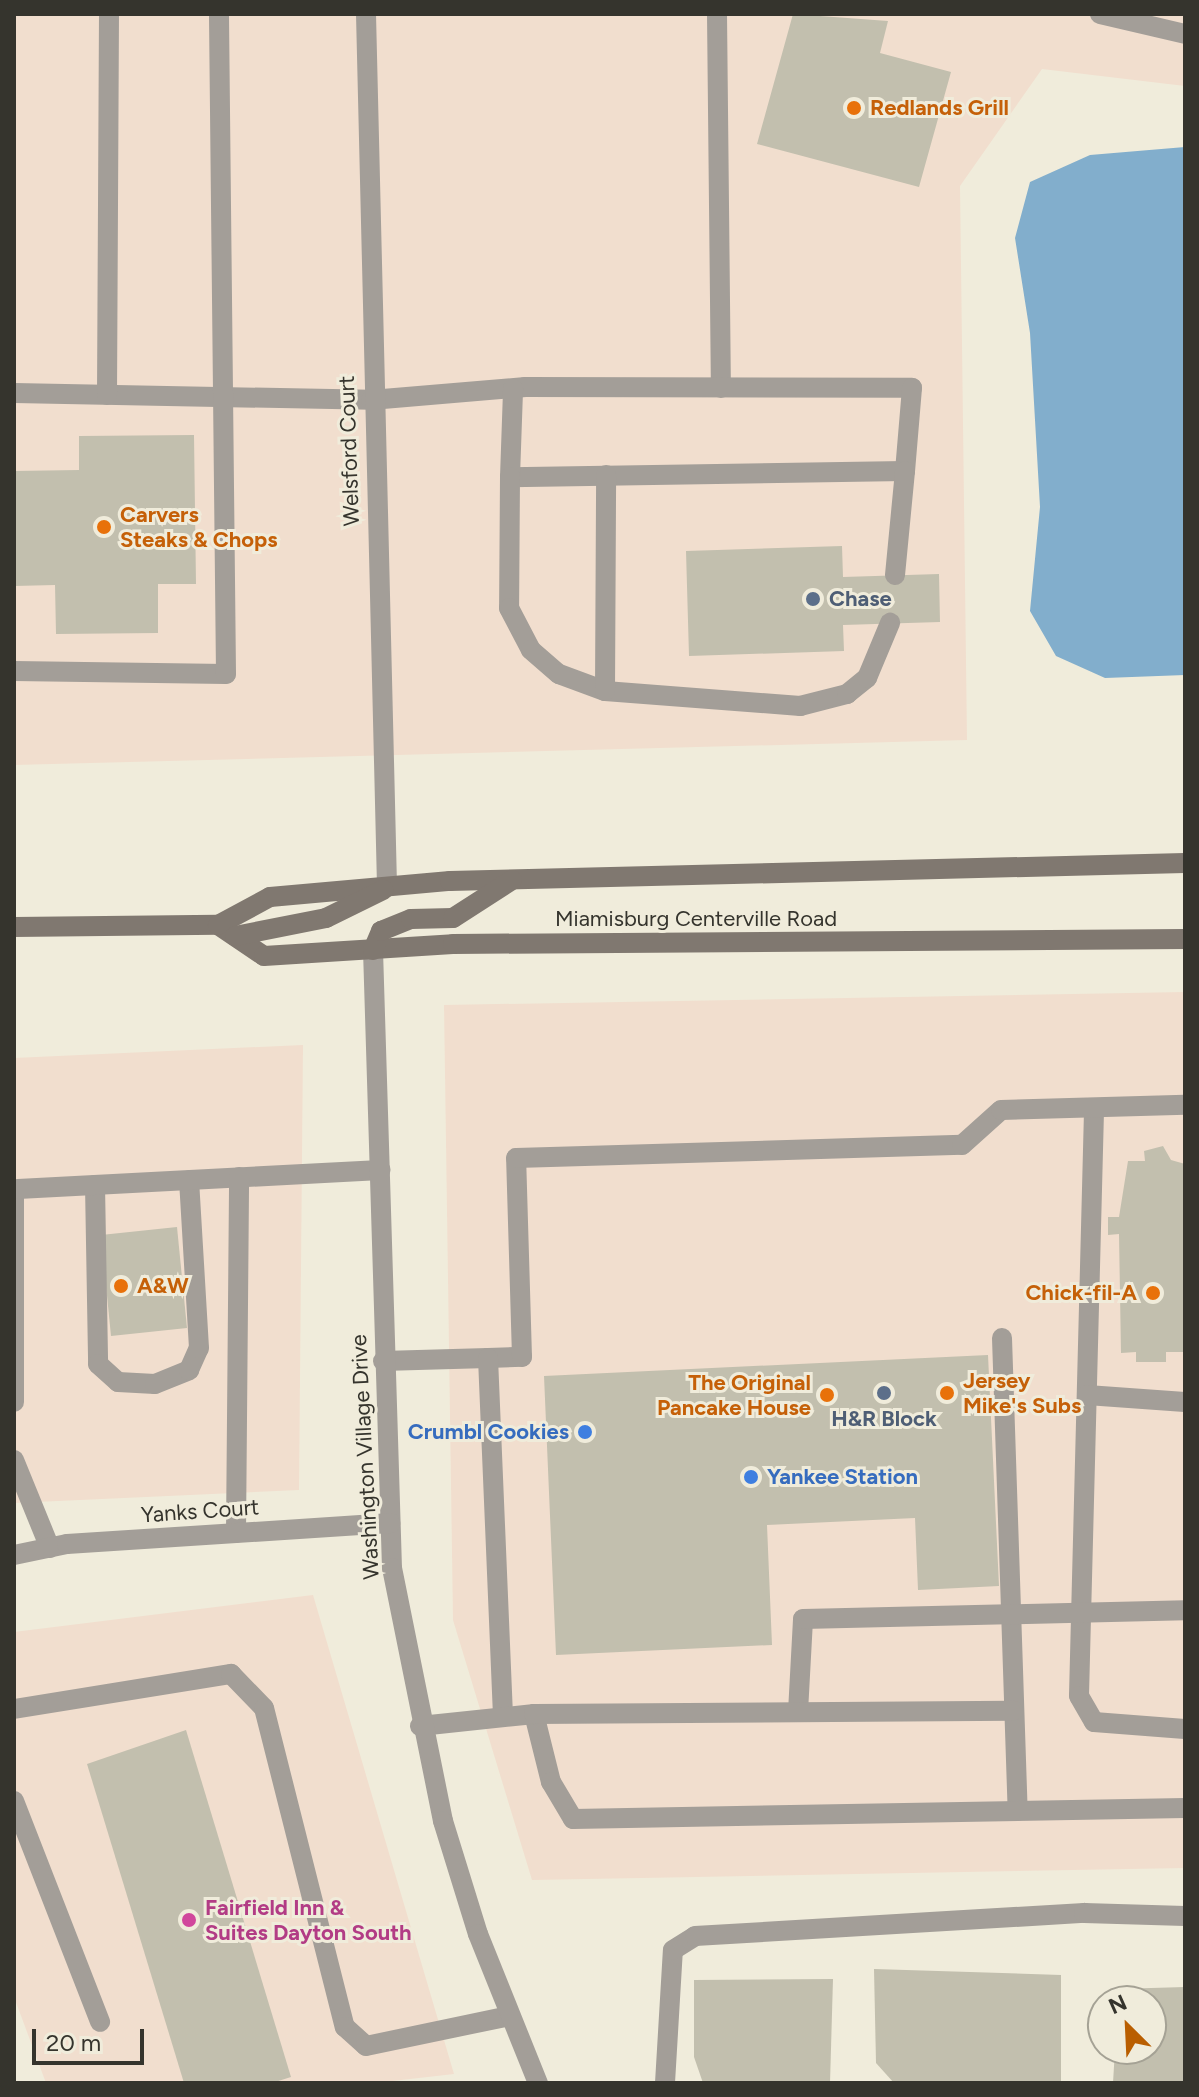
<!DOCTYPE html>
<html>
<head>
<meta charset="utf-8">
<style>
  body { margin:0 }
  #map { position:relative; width:1199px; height:2097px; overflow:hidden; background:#f0ecdb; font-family:Figtree,sans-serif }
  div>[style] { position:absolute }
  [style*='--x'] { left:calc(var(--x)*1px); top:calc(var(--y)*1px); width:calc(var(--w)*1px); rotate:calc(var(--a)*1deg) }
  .commercial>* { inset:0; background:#f1dece }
  .water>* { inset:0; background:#82aecc }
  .building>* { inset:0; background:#c2bfae }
  .service>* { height:20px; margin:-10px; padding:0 10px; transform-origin:10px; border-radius:10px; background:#a39e98 }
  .minor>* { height:20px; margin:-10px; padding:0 10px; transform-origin:10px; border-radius:10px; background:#a39e98 }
  .secondary>* { height:20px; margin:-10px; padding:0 10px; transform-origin:10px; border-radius:10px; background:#807870 }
  .dots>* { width:22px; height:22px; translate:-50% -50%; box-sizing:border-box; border:4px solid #f0ecdb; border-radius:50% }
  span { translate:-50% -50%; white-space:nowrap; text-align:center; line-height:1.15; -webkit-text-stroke:6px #f0ecdb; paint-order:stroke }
  .food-label { font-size:22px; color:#c56008; font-weight:700 }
  .left { translate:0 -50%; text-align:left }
  .right { translate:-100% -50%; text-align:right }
  .street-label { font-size:22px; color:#35342d }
  .service-label { font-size:22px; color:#4e5e75; font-weight:700 }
  .shop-label { font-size:22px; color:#366cbe; font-weight:700 }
  .hotel-label { font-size:22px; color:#b23c85; font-weight:700 }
  .frame { position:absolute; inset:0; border:16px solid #35342d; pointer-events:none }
  .north { position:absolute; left:1087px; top:1985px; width:80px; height:80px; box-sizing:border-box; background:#f0ecdb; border:2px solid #a5a295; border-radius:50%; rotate:336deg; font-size:22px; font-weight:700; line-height:32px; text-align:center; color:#35342d }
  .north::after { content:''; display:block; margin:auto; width:28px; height:36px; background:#b95e00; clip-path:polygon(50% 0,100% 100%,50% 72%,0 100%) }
  .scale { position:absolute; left:32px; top:2029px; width:112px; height:36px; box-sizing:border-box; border:4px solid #35342d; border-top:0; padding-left:10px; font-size:24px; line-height:28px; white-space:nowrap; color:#35342d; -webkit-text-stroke:6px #f0ecdb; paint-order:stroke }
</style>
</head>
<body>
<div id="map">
  <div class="commercial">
    <i style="clip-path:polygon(14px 14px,1185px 14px,1185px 86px,1042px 69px,960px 186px,967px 740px,14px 765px)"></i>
    <i style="clip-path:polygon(1185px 992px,1185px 1868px,532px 1880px,453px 1620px,444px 1005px)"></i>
    <i style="clip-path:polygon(303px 1045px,299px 1490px,14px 1503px,14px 1058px)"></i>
    <i style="clip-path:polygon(313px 1595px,454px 2074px,375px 2083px,46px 2083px,14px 1997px,14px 1632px)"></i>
  </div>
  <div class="water">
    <i style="clip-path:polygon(1185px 147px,1185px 675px,1105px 678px,1056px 656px,1030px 611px,1040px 507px,1030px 333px,1015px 238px,1030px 182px,1090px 155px)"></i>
  </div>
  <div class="building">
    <i style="clip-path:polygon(793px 14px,888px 21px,880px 53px,951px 72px,919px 187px,757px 144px)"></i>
    <i style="clip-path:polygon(194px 435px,196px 584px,158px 584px,158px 633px,56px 634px,55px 585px,14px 586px,14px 471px,79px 470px,79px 436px)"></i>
    <i style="clip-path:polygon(842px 546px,843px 577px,939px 574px,940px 622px,843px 625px,844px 651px,689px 656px,686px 551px)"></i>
    <i style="clip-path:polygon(1163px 1146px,1171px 1160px,1185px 1164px,1185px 1352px,1166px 1352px,1166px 1362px,1136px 1362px,1136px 1352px,1121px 1353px,1119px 1234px,1108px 1235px,1108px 1217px,1119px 1217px,1128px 1161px,1145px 1161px,1144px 1151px)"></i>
    <i style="clip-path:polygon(177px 1227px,187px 1328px,111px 1336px,101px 1235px)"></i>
    <i style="clip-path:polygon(988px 1355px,999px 1586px,918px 1590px,915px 1518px,767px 1525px,772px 1645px,556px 1655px,544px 1376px)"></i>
    <i style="clip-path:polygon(186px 1730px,291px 2077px,272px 2083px,184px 2083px,87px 1764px)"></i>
    <i style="clip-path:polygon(874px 1969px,1061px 1975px,1061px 2083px,894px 2083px,876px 2063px)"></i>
    <i style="clip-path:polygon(833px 1979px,830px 2083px,703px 2083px,694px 2057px,694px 1980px)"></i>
    <i style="clip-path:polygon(1185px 1987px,1185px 2083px,1113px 2083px,1115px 2049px,1151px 2049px,1151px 2001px,1117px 2001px,1117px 1989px)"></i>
  </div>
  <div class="service">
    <i style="--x:717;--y:14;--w:374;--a:89.4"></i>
    <i style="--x:14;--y:393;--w:357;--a:1.1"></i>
    <i style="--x:371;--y:400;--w:155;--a:-4.8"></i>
    <i style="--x:525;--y:387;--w:387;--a:0.1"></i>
    <i style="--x:912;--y:388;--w:83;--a:94.8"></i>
    <i style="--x:905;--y:471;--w:395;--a:179.1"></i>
    <i style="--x:510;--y:477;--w:88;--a:-88"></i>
    <i style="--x:107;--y:395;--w:381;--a:-89.7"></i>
    <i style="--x:510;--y:477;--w:131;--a:90.4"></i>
    <i style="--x:509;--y:608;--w:47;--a:62.4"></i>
    <i style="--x:531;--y:650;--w:37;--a:41"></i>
    <i style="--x:559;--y:674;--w:49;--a:20.3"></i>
    <i style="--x:605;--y:691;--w:196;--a:4.4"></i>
    <i style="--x:800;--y:706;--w:49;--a:-14.3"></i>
    <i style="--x:847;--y:694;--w:26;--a:-39"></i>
    <i style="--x:867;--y:678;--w:60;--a:-67.3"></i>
    <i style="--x:895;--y:575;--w:104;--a:-84.5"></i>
    <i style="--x:14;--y:671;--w:212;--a:0.8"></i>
    <i style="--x:226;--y:674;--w:660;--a:-90.61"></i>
    <i style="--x:605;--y:691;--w:216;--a:-89.7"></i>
    <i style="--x:1094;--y:1111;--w:585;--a:91.47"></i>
    <i style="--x:1079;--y:1696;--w:30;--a:60"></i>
    <i style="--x:1094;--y:1722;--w:91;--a:4.4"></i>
    <i style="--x:95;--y:1185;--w:179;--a:89"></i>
    <i style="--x:98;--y:1364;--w:27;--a:42"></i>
    <i style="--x:118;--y:1382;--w:37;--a:3"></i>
    <i style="--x:155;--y:1384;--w:37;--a:-22"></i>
    <i style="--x:189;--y:1370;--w:24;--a:-66"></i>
    <i style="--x:199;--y:1348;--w:168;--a:-93.4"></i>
    <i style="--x:14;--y:1189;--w:213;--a:90"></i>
    <i style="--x:18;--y:1189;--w:363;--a:-3"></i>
    <i style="--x:1002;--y:1338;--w:473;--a:88.1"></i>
    <i style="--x:488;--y:1358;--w:34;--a:-2"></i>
    <i style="--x:522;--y:1357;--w:199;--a:-91.7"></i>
    <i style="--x:516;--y:1158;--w:446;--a:-1.7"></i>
    <i style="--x:962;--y:1145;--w:52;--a:-41.9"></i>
    <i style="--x:1001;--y:1110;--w:184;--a:-1.6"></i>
    <i style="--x:383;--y:1361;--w:105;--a:-1.6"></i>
    <i style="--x:488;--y:1358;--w:357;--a:87.6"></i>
    <i style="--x:1087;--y:1395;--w:98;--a:4.1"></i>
    <i style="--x:14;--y:1460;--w:95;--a:67.8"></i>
    <i style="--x:236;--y:1533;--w:356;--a:-89.5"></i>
    <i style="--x:14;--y:1709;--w:220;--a:-9.2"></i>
    <i style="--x:231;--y:1674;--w:47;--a:45.9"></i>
    <i style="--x:264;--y:1708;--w:329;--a:75.8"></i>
    <i style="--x:345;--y:2027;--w:28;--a:42"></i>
    <i style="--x:366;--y:2046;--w:146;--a:-11.8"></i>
    <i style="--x:798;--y:1712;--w:93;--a:-86.9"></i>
    <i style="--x:803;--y:1619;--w:382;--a:-1.3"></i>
    <i style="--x:534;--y:1714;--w:70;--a:76"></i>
    <i style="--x:551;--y:1782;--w:43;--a:59.3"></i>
    <i style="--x:573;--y:1819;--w:612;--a:-1.03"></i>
    <i style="--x:420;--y:1726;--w:115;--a:-6"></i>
    <i style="--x:534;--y:1714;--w:479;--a:-0.4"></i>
    <i style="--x:14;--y:1801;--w:237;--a:68.7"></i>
    <i style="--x:665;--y:2083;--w:133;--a:-86.6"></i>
    <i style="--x:673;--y:1950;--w:26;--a:-32"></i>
    <i style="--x:695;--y:1936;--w:390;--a:-3.4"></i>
    <i style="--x:1084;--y:1913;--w:101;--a:1.7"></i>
  </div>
  <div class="minor">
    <i style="--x:366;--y:14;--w:873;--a:88.62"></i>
    <i style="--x:1100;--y:14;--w:87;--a:13.2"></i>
    <i style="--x:373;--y:950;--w:618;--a:88.24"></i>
    <i style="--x:392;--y:1568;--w:258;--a:78.6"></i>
    <i style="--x:443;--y:1821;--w:118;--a:72.8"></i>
    <i style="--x:478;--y:1934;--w:161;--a:68.1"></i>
    <i style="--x:14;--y:1555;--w:54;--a:-11.7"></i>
    <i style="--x:67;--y:1544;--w:324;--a:-3.7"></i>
  </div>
  <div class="secondary">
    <i style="--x:218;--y:925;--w:55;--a:34"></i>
    <i style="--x:264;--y:956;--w:189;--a:-3.6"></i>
    <i style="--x:453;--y:944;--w:732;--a:-0.39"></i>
    <i style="--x:14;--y:927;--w:204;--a:-0.6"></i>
    <i style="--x:218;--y:925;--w:59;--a:-28.3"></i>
    <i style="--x:270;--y:897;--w:181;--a:-5.1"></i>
    <i style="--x:450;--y:881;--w:735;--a:-1.4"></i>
    <i style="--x:235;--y:936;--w:93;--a:-11.2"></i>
    <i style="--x:326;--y:918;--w:64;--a:-26.2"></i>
    <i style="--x:373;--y:950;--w:21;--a:-67"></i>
    <i style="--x:381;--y:931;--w:32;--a:-22"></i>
    <i style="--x:411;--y:919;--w:42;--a:-1.4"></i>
    <i style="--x:453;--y:918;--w:70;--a:-32.8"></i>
  </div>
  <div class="dots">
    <i style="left:854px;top:108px;background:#e8710a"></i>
    <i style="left:104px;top:527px;background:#e8710a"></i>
    <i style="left:813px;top:599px;background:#5c6f8a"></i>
    <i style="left:121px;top:1286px;background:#e8710a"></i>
    <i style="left:1153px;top:1293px;background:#e8710a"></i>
    <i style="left:884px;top:1393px;background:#5c6f8a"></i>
    <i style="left:947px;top:1393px;background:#e8710a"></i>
    <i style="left:827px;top:1395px;background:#e8710a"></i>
    <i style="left:585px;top:1432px;background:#3f7fe0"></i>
    <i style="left:751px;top:1477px;background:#3f7fe0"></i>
    <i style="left:189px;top:1920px;background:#d1479c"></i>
  </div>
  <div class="food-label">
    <span class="left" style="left:870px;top:108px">Redlands Grill</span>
    <span class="left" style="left:120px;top:527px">Carvers<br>Steaks &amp; Chops</span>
    <span class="left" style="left:137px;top:1286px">A&amp;W</span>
    <span class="right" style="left:1137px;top:1293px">Chick-fil-A</span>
    <span class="left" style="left:963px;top:1393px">Jersey<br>Mike's Subs</span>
    <span class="right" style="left:811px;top:1395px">The Original<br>Pancake House</span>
  </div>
  <div class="street-label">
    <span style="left:349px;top:451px;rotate:-92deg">Welsford Court</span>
    <span style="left:696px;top:919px">Miamisburg Centerville Road</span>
    <span style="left:365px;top:1457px;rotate:-93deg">Washington Village Drive</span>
    <span style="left:200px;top:1511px;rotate:-4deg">Yanks Court</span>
  </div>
  <div class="service-label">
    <span class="left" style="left:829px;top:599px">Chase</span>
    <span style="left:884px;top:1419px">H&amp;R Block</span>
  </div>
  <div class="shop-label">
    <span class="right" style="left:569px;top:1432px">Crumbl Cookies</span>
    <span class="left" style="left:767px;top:1477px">Yankee Station</span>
  </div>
  <div class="hotel-label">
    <span class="left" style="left:205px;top:1920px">Fairfield Inn &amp;<br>Suites Dayton South</span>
  </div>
  <div class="frame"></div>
  <div class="north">N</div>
  <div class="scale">20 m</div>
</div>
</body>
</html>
